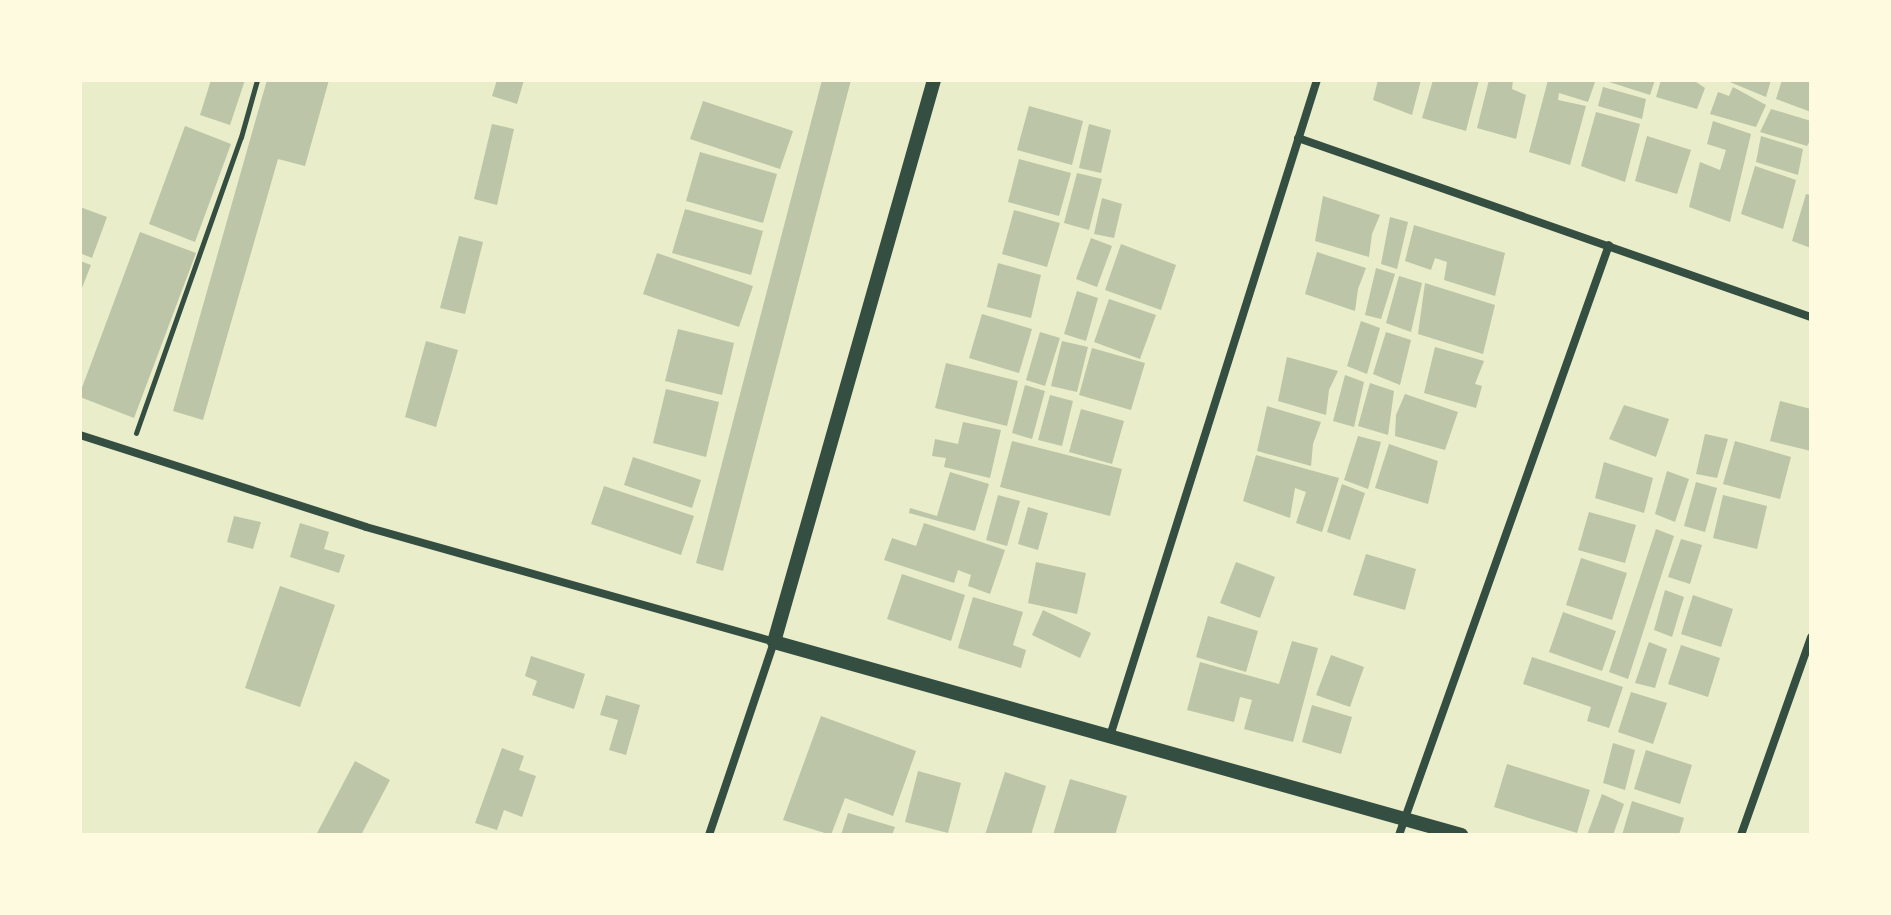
<!DOCTYPE html>
<html>
<head>
<meta charset="utf-8">
<style>
  body { margin:0 }
  #map { position:relative; width:1891px; height:915px; overflow:hidden; background:#e9edc9; font-family:"Libre Baskerville",serif }
  div>[style] { position:absolute }
  [style*='--x'] { left:calc(var(--x)*1px); top:calc(var(--y)*1px); width:calc(var(--w)*1px); rotate:calc(var(--a)*1deg) }
  .building>* { inset:0; background:#bcc5a7 }
  .path>* { height:5px; margin:-2.5px; padding:0 2.5px; transform-origin:2.5px; border-radius:2.5px; background:#344e41 }
  .minor>* { height:8px; margin:-4px; padding:0 4px; transform-origin:4px; border-radius:4px; background:#344e41 }
  .tertiary>* { height:14px; margin:-7px; padding:0 7px; transform-origin:7px; border-radius:7px; background:#344e41 }
  span { translate:-50% -50%; white-space:nowrap; text-align:center; line-height:1.15; -webkit-text-stroke:8px #fefae0; paint-order:stroke }
  .frame { position:absolute; inset:0; border:82px solid #fefae0; pointer-events:none }
</style>
</head>
<body>
<div id="map">
  <div class="building">
    <i style="clip-path:polygon(211px 80px,245px 80px,230px 125px,200px 115px)"></i>
    <i style="clip-path:polygon(267px 80px,329px 80px,305px 166px,278px 159px,203px 420px,173px 411px)"></i>
    <i style="clip-path:polygon(497px 80px,524px 80px,517px 104px,492px 96px)"></i>
    <i style="clip-path:polygon(822px 80px,851px 80px,723px 571px,696px 563px)"></i>
    <i style="clip-path:polygon(1378px 80px,1421px 80px,1412px 115px,1373px 100px)"></i>
    <i style="clip-path:polygon(1433px 80px,1479px 80px,1466px 131px,1422px 118px)"></i>
    <i style="clip-path:polygon(1489px 80px,1513px 80px,1512px 89px,1526px 95px,1516px 139px,1477px 128px)"></i>
    <i style="clip-path:polygon(1548px 80px,1595px 82px,1588px 102px,1559px 93px,1558px 100px,1586px 106px,1570px 165px,1529px 152px)"></i>
    <i style="clip-path:polygon(1603px 80px,1655px 80px,1650px 95px)"></i>
    <i style="clip-path:polygon(1661px 80px,1693px 80px,1705px 88px,1697px 109px,1656px 97px)"></i>
    <i style="clip-path:polygon(1725px 80px,1771px 80px,1766px 97px)"></i>
    <i style="clip-path:polygon(1782px 80px,1811px 80px,1811px 112px,1776px 99px)"></i>
    <i style="clip-path:polygon(1603px 87px,1646px 99px,1642px 119px,1598px 106px)"></i>
    <i style="clip-path:polygon(1733px 87px,1766px 105px,1756px 127px,1710px 114px,1718px 92px,1729px 96px)"></i>
    <i style="clip-path:polygon(703px 101px,793px 131px,780px 169px,690px 139px)"></i>
    <i style="clip-path:polygon(1029px 106px,1083px 121px,1072px 165px,1017px 150px)"></i>
    <i style="clip-path:polygon(1771px 109px,1811px 121px,1811px 139px,1807px 146px,1760px 132px)"></i>
    <i style="clip-path:polygon(1596px 112px,1640px 124px,1625px 182px,1581px 166px)"></i>
    <i style="clip-path:polygon(1713px 121px,1751px 134px,1730px 222px,1689px 207px,1700px 162px,1720px 170px,1726px 150px,1707px 144px)"></i>
    <i style="clip-path:polygon(492px 124px,514px 129px,497px 205px,474px 199px)"></i>
    <i style="clip-path:polygon(1089px 124px,1111px 130px,1101px 173px,1079px 168px)"></i>
    <i style="clip-path:polygon(185px 126px,231px 144px,195px 242px,149px 224px)"></i>
    <i style="clip-path:polygon(1647px 136px,1691px 150px,1677px 194px,1635px 181px)"></i>
    <i style="clip-path:polygon(1761px 136px,1803px 149px,1798px 175px,1756px 162px)"></i>
    <i style="clip-path:polygon(700px 152px,777px 174px,763px 223px,686px 201px)"></i>
    <i style="clip-path:polygon(1019px 159px,1071px 173px,1059px 216px,1008px 202px)"></i>
    <i style="clip-path:polygon(1755px 166px,1796px 180px,1783px 229px,1741px 214px)"></i>
    <i style="clip-path:polygon(1077px 173px,1102px 179px,1089px 230px,1064px 223px)"></i>
    <i style="clip-path:polygon(1806px 194px,1811px 195px,1811px 248px,1792px 241px)"></i>
    <i style="clip-path:polygon(1323px 196px,1380px 215px,1372px 234px,1369px 257px,1315px 241px)"></i>
    <i style="clip-path:polygon(1102px 198px,1122px 204px,1114px 238px,1094px 234px)"></i>
    <i style="clip-path:polygon(80px 207px,107px 217px,92px 258px,80px 253px)"></i>
    <i style="clip-path:polygon(685px 209px,763px 231px,751px 275px,672px 253px)"></i>
    <i style="clip-path:polygon(1014px 210px,1060px 223px,1047px 267px,1002px 254px)"></i>
    <i style="clip-path:polygon(1390px 217px,1408px 222px,1397px 269px,1381px 264px)"></i>
    <i style="clip-path:polygon(1414px 225px,1505px 253px,1495px 296px,1444px 280px,1447px 262px,1435px 258px,1431px 270px,1405px 261px)"></i>
    <i style="clip-path:polygon(140px 232px,196px 253px,134px 418px,80px 397px,80px 393px)"></i>
    <i style="clip-path:polygon(459px 236px,483px 242px,465px 314px,440px 308px)"></i>
    <i style="clip-path:polygon(1091px 238px,1112px 246px,1097px 287px,1076px 279px)"></i>
    <i style="clip-path:polygon(1121px 244px,1176px 265px,1161px 310px,1105px 290px)"></i>
    <i style="clip-path:polygon(1317px 252px,1366px 268px,1358px 289px,1355px 311px,1305px 294px)"></i>
    <i style="clip-path:polygon(657px 253px,753px 286px,739px 327px,643px 294px)"></i>
    <i style="clip-path:polygon(80px 261px,91px 265px,80px 293px)"></i>
    <i style="clip-path:polygon(998px 263px,1041px 275px,1031px 318px,987px 307px)"></i>
    <i style="clip-path:polygon(1376px 268px,1395px 274px,1381px 319px,1365px 315px)"></i>
    <i style="clip-path:polygon(1399px 276px,1422px 283px,1411px 332px,1386px 323px)"></i>
    <i style="clip-path:polygon(1425px 283px,1495px 305px,1483px 354px,1418px 334px)"></i>
    <i style="clip-path:polygon(1077px 291px,1098px 298px,1086px 341px,1064px 334px)"></i>
    <i style="clip-path:polygon(1109px 299px,1156px 315px,1140px 359px,1094px 342px)"></i>
    <i style="clip-path:polygon(982px 314px,1032px 329px,1019px 373px,969px 358px)"></i>
    <i style="clip-path:polygon(1361px 321px,1380px 328px,1367px 374px,1347px 366px)"></i>
    <i style="clip-path:polygon(678px 329px,734px 343px,722px 395px,665px 381px)"></i>
    <i style="clip-path:polygon(1040px 332px,1060px 338px,1045px 386px,1026px 380px)"></i>
    <i style="clip-path:polygon(1386px 332px,1411px 340px,1400px 385px,1373px 374px)"></i>
    <i style="clip-path:polygon(426px 341px,458px 350px,436px 427px,405px 417px)"></i>
    <i style="clip-path:polygon(1062px 341px,1088px 347px,1077px 392px,1051px 386px)"></i>
    <i style="clip-path:polygon(1435px 347px,1484px 361px,1475px 384px,1482px 386px,1476px 408px,1424px 393px)"></i>
    <i style="clip-path:polygon(1092px 348px,1145px 363px,1131px 410px,1079px 395px)"></i>
    <i style="clip-path:polygon(1287px 357px,1338px 371px,1329px 390px,1326px 415px,1278px 401px)"></i>
    <i style="clip-path:polygon(946px 363px,1018px 381px,1007px 426px,935px 408px)"></i>
    <i style="clip-path:polygon(1345px 375px,1364px 382px,1354px 427px,1333px 421px)"></i>
    <i style="clip-path:polygon(1370px 383px,1394px 391px,1388px 435px,1358px 426px)"></i>
    <i style="clip-path:polygon(1025px 385px,1045px 391px,1032px 439px,1012px 433px)"></i>
    <i style="clip-path:polygon(666px 389px,719px 402px,706px 457px,653px 443px)"></i>
    <i style="clip-path:polygon(1405px 394px,1458px 412px,1445px 450px,1395px 436px,1396px 415px)"></i>
    <i style="clip-path:polygon(1050px 395px,1073px 401px,1062px 446px,1038px 440px)"></i>
    <i style="clip-path:polygon(1780px 401px,1811px 409px,1811px 451px,1770px 441px)"></i>
    <i style="clip-path:polygon(1624px 405px,1669px 419px,1656px 457px,1609px 439px)"></i>
    <i style="clip-path:polygon(1267px 406px,1321px 422px,1313px 444px,1311px 466px,1257px 451px)"></i>
    <i style="clip-path:polygon(1081px 409px,1124px 421px,1112px 464px,1069px 452px)"></i>
    <i style="clip-path:polygon(963px 422px,1001px 430px,990px 478px,944px 467px,946px 458px,932px 456px,935px 439px,958px 444px)"></i>
    <i style="clip-path:polygon(1705px 434px,1728px 439px,1717px 478px,1696px 474px)"></i>
    <i style="clip-path:polygon(1358px 436px,1381px 442px,1368px 489px,1344px 480px)"></i>
    <i style="clip-path:polygon(1012px 441px,1122px 469px,1110px 516px,1000px 487px)"></i>
    <i style="clip-path:polygon(1735px 441px,1791px 457px,1780px 499px,1723px 484px)"></i>
    <i style="clip-path:polygon(1389px 444px,1438px 461px,1428px 504px,1375px 488px)"></i>
    <i style="clip-path:polygon(1256px 455px,1339px 478px,1322px 532px,1296px 523px,1306px 492px,1295px 488px,1290px 518px,1243px 501px)"></i>
    <i style="clip-path:polygon(633px 457px,701px 480px,692px 508px,624px 485px)"></i>
    <i style="clip-path:polygon(1604px 462px,1653px 478px,1644px 513px,1595px 498px)"></i>
    <i style="clip-path:polygon(1667px 471px,1689px 479px,1675px 522px,1655px 514px)"></i>
    <i style="clip-path:polygon(950px 472px,989px 484px,975px 531px,909px 513px,910px 508px,937px 516px)"></i>
    <i style="clip-path:polygon(1696px 482px,1717px 488px,1705px 532px,1684px 526px)"></i>
    <i style="clip-path:polygon(1342px 484px,1365px 493px,1350px 540px,1327px 532px)"></i>
    <i style="clip-path:polygon(604px 486px,694px 516px,681px 555px,591px 524px)"></i>
    <i style="clip-path:polygon(998px 495px,1020px 501px,1007px 546px,986px 540px)"></i>
    <i style="clip-path:polygon(1723px 495px,1767px 506px,1757px 549px,1713px 538px)"></i>
    <i style="clip-path:polygon(1028px 507px,1048px 513px,1038px 550px,1018px 544px)"></i>
    <i style="clip-path:polygon(1589px 512px,1636px 525px,1625px 563px,1578px 550px)"></i>
    <i style="clip-path:polygon(234px 516px,261px 522px,253px 549px,227px 542px)"></i>
    <i style="clip-path:polygon(300px 523px,329px 532px,324px 549px,345px 555px,339px 573px,290px 557px)"></i>
    <i style="clip-path:polygon(924px 523px,1005px 550px,990px 594px,968px 586px,971px 575px,958px 570px,954px 583px,884px 560px,892px 538px,916px 546px)"></i>
    <i style="clip-path:polygon(1656px 529px,1674px 536px,1628px 679px,1609px 672px)"></i>
    <i style="clip-path:polygon(1681px 539px,1702px 545px,1690px 584px,1668px 577px)"></i>
    <i style="clip-path:polygon(1366px 554px,1416px 569px,1405px 610px,1353px 595px)"></i>
    <i style="clip-path:polygon(1581px 558px,1627px 573px,1612px 620px,1566px 605px)"></i>
    <i style="clip-path:polygon(1036px 562px,1086px 573px,1077px 614px,1028px 603px)"></i>
    <i style="clip-path:polygon(1236px 562px,1275px 577px,1260px 618px,1220px 603px)"></i>
    <i style="clip-path:polygon(902px 574px,965px 595px,951px 641px,887px 619px)"></i>
    <i style="clip-path:polygon(280px 586px,335px 605px,300px 707px,245px 688px)"></i>
    <i style="clip-path:polygon(1665px 590px,1684px 597px,1672px 637px,1654px 630px)"></i>
    <i style="clip-path:polygon(1693px 595px,1733px 609px,1721px 647px,1681px 634px)"></i>
    <i style="clip-path:polygon(973px 597px,1023px 612px,1013px 645px,1026px 650px,1021px 668px,958px 648px)"></i>
    <i style="clip-path:polygon(1043px 610px,1091px 633px,1080px 658px,1032px 635px)"></i>
    <i style="clip-path:polygon(1563px 612px,1616px 631px,1602px 671px,1549px 652px)"></i>
    <i style="clip-path:polygon(1208px 616px,1258px 631px,1246px 672px,1196px 657px)"></i>
    <i style="clip-path:polygon(1292px 641px,1318px 648px,1293px 742px,1244px 729px,1252px 700px,1240px 697px,1234px 722px,1187px 710px,1200px 662px,1279px 684px)"></i>
    <i style="clip-path:polygon(1649px 642px,1667px 649px,1655px 688px,1635px 683px)"></i>
    <i style="clip-path:polygon(1681px 645px,1720px 658px,1708px 697px,1668px 684px)"></i>
    <i style="clip-path:polygon(1331px 655px,1364px 667px,1350px 707px,1316px 695px)"></i>
    <i style="clip-path:polygon(531px 656px,585px 674px,574px 709px,532px 695px,537px 681px,525px 676px)"></i>
    <i style="clip-path:polygon(1532px 657px,1623px 687px,1609px 728px,1587px 721px,1591px 707px,1523px 684px)"></i>
    <i style="clip-path:polygon(1631px 692px,1667px 703px,1653px 744px,1618px 732px)"></i>
    <i style="clip-path:polygon(606px 695px,640px 705px,626px 755px,609px 750px,618px 720px,600px 715px)"></i>
    <i style="clip-path:polygon(1312px 705px,1352px 717px,1341px 754px,1302px 742px)"></i>
    <i style="clip-path:polygon(821px 716px,916px 751px,893px 816px,845px 798px,831px 835px,783px 820px)"></i>
    <i style="clip-path:polygon(1613px 743px,1635px 750px,1625px 790px,1603px 783px)"></i>
    <i style="clip-path:polygon(502px 748px,524px 756px,519px 770px,536px 776px,522px 817px,504px 810px,497px 830px,475px 823px)"></i>
    <i style="clip-path:polygon(1646px 750px,1692px 765px,1680px 804px,1634px 789px)"></i>
    <i style="clip-path:polygon(355px 761px,390px 780px,361px 835px,316px 835px)"></i>
    <i style="clip-path:polygon(1507px 764px,1590px 790px,1577px 833px,1494px 807px)"></i>
    <i style="clip-path:polygon(918px 771px,961px 783px,948px 833px,905px 822px)"></i>
    <i style="clip-path:polygon(1005px 772px,1046px 786px,1031px 835px,985px 835px)"></i>
    <i style="clip-path:polygon(1070px 779px,1127px 796px,1115px 835px,1053px 835px)"></i>
    <i style="clip-path:polygon(1602px 794px,1624px 804px,1613px 835px,1587px 835px)"></i>
    <i style="clip-path:polygon(1632px 801px,1684px 818px,1679px 835px,1622px 835px)"></i>
    <i style="clip-path:polygon(848px 813px,895px 827px,892px 835px,841px 835px)"></i>
  </div>
  <div class="path">
    <i style="--x:136;--y:433;--w:314;--a:-70.5"></i>
    <i style="--x:241;--y:137;--w:59;--a:-74.3"></i>
  </div>
  <div class="minor">
    <i style="--x:1298;--y:138;--w:543;--a:19.24"></i>
    <i style="--x:80;--y:435;--w:300;--a:17.8"></i>
    <i style="--x:366;--y:527;--w:424;--a:15.7"></i>
    <i style="--x:774;--y:642;--w:204;--a:108.6"></i>
    <i style="--x:1110;--y:736;--w:688;--a:-72.49"></i>
    <i style="--x:1399;--y:835;--w:626;--a:-70.41"></i>
    <i style="--x:1741;--y:835;--w:210;--a:-70.5"></i>
  </div>
  <div class="tertiary">
    <i style="--x:934;--y:80;--w:584;--a:105.89"></i>
    <i style="--x:774;--y:642;--w:714;--a:15.69"></i>
  </div>
  <div class="frame"></div>
</div>
</body>
</html>
